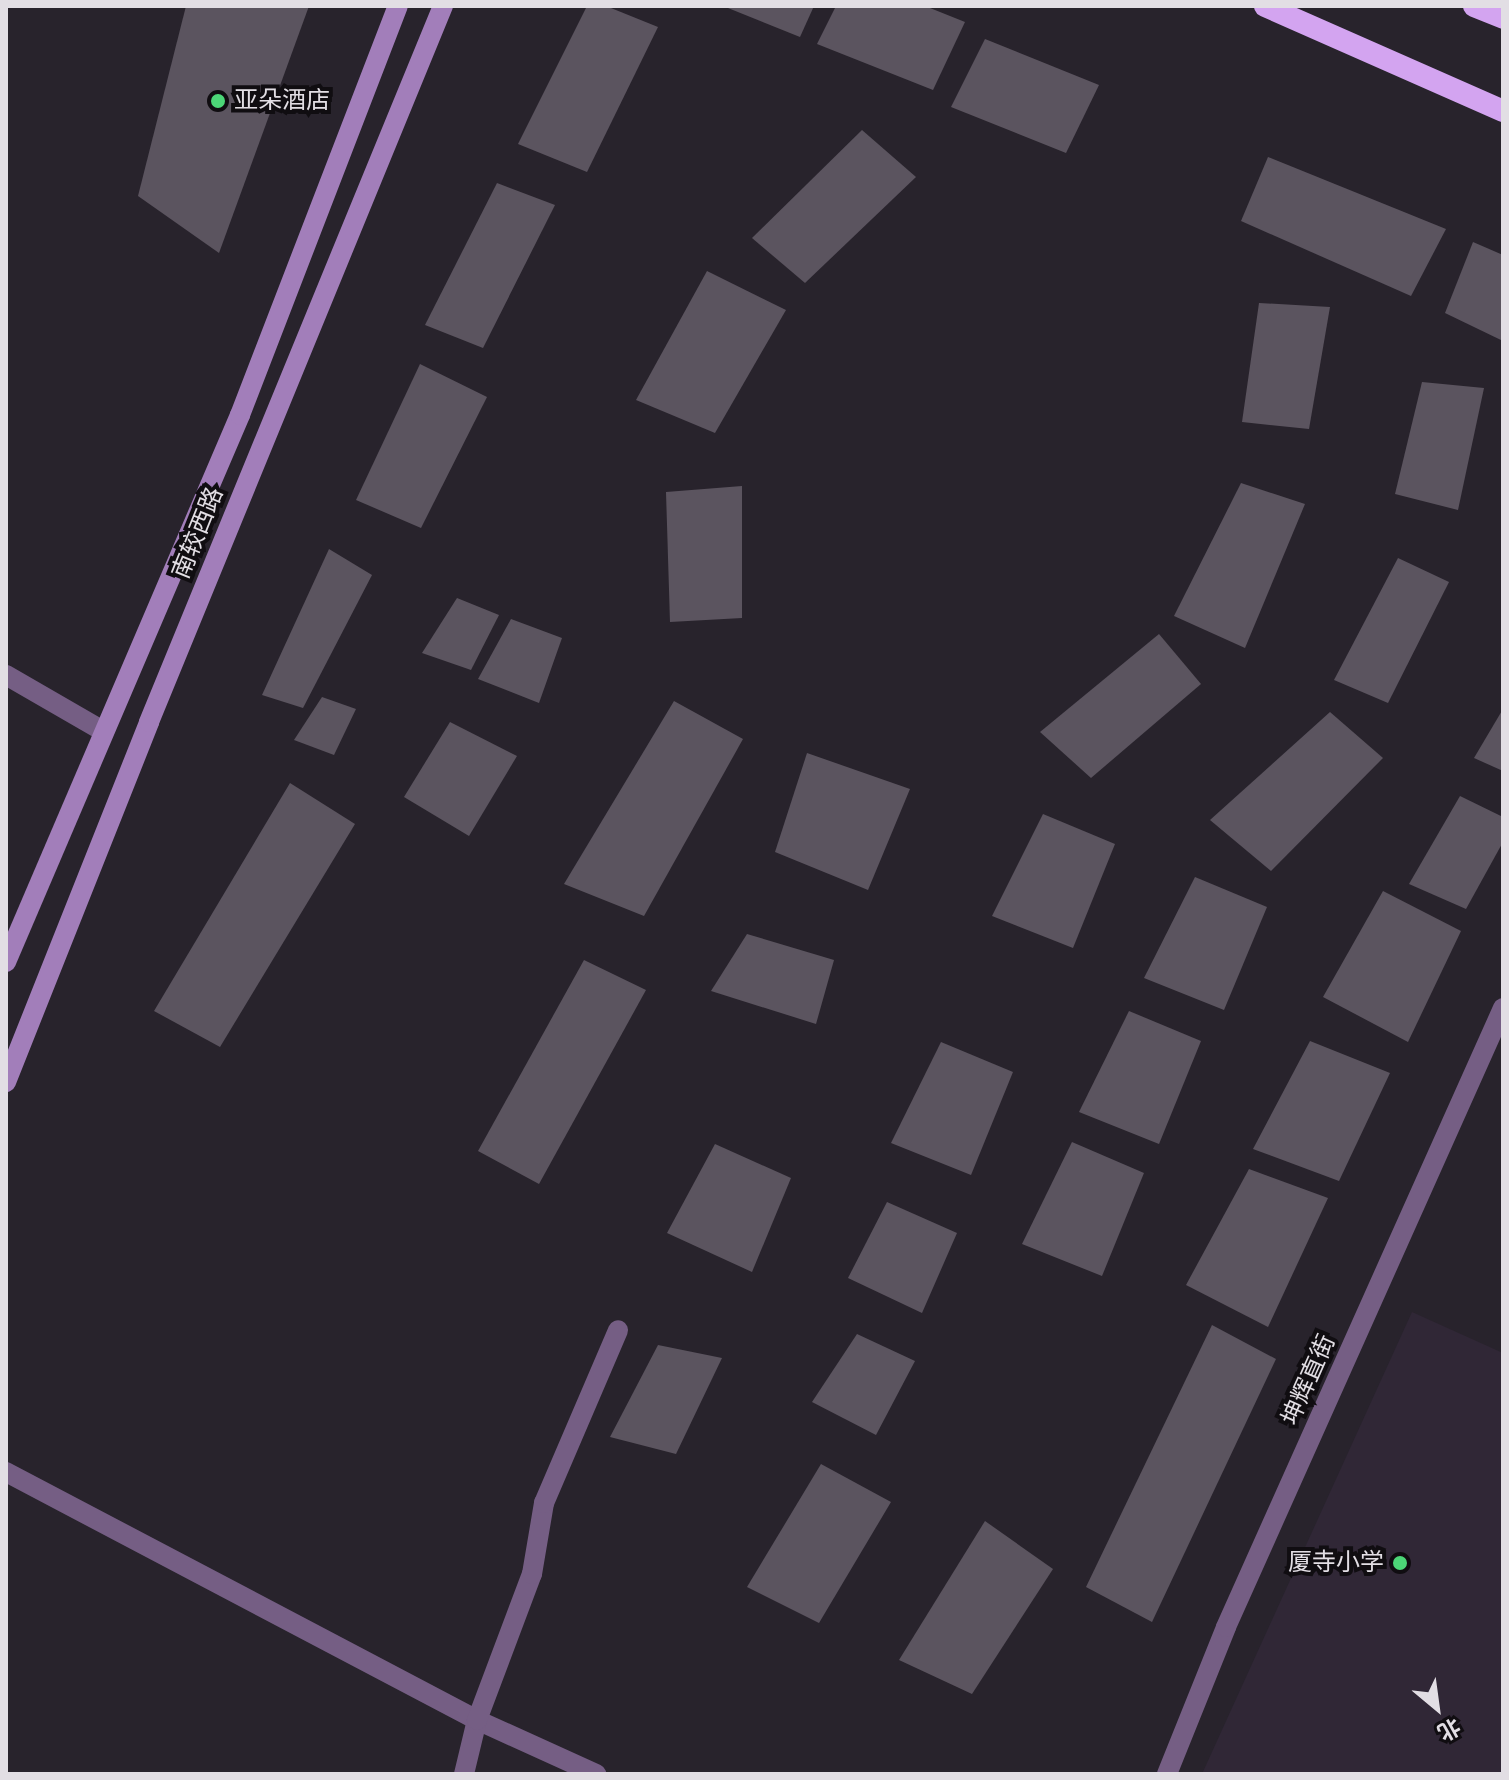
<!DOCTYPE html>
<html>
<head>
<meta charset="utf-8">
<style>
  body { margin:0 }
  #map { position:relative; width:1509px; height:1780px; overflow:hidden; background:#28232c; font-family:Signika,"Noto Sans SC",sans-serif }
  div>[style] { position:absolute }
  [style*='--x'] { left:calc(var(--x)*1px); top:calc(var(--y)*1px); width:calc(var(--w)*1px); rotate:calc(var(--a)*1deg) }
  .built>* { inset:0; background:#302736 }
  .building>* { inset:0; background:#5b545f }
  .minor>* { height:20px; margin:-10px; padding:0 10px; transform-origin:10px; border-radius:10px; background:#755e84 }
  .secondary>* { height:20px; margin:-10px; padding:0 10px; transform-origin:10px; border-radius:10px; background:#a27eba }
  .trunk>* { height:22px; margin:-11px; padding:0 11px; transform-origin:11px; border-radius:11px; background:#d3a4f0 }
  .dots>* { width:22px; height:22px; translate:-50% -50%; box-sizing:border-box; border:4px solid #100d11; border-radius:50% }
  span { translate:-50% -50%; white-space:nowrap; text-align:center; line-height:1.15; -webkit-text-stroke:8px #100d11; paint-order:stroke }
  .poi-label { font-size:24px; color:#e2dee4 }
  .left { translate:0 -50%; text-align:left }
  .right { translate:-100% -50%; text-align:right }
  .street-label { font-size:24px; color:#e2dee4 }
  .frame { position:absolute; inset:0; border:8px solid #e2dee4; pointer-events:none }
  .north { position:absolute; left:1397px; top:1668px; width:80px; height:80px; -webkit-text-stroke:6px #100d11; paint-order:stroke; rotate:151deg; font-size:22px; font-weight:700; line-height:32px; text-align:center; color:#e2dee4 }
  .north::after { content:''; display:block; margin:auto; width:28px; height:36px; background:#e2dee4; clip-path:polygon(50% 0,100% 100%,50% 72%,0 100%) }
</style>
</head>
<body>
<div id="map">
  <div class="built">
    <i style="clip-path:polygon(1412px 1312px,1503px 1353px,1503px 1774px,1202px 1774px)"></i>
  </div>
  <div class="building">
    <i style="clip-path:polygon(186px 6px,309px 6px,219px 253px,138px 196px)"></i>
    <i style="clip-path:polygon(587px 6px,606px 6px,658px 27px,587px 172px,518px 144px)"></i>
    <i style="clip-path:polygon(723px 6px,814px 6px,800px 37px)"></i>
    <i style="clip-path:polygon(836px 6px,925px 6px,965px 22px,933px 90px,817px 44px)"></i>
    <i style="clip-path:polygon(985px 39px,1099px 85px,1066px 153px,951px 107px)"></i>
    <i style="clip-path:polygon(862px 130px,916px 177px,805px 283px,752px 238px)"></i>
    <i style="clip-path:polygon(1268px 157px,1446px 229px,1411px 296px,1241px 221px)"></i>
    <i style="clip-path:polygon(497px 183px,555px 205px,483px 348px,425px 325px)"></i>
    <i style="clip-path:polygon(1473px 242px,1503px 255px,1503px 341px,1445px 313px)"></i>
    <i style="clip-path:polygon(707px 271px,786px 310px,715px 433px,636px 400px)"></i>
    <i style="clip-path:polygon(1259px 303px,1330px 307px,1309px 429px,1242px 422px)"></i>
    <i style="clip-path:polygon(420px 364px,487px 397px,421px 528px,356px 500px)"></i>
    <i style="clip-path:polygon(1422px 382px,1484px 388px,1458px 510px,1395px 494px)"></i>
    <i style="clip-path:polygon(1241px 483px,1305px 504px,1245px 648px,1174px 616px)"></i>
    <i style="clip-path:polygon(742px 486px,742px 618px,670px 622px,666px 492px)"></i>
    <i style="clip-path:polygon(329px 549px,372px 575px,303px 708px,262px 695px)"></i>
    <i style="clip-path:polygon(1398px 558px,1449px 582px,1388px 703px,1334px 680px)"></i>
    <i style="clip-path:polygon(457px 598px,499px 615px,471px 670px,422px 653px)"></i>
    <i style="clip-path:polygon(511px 619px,562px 638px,539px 703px,478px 679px)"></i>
    <i style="clip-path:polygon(1159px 634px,1201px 684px,1091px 778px,1040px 732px)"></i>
    <i style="clip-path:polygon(322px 697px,356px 709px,334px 755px,294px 740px)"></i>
    <i style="clip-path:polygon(674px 701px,743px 739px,644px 916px,564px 884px)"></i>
    <i style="clip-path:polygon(1503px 709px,1503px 771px,1474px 758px)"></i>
    <i style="clip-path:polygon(1330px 712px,1383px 758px,1271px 871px,1210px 820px)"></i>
    <i style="clip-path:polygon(450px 722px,517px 756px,469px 836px,404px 797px)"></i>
    <i style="clip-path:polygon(807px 753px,910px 789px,868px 890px,775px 852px)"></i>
    <i style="clip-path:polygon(290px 783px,355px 824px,220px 1047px,154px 1011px)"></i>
    <i style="clip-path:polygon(1460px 796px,1503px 817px,1503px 842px,1466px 909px,1409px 884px)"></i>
    <i style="clip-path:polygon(1043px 814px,1115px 844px,1073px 948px,992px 916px)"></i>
    <i style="clip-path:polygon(1195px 877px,1267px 907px,1224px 1010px,1144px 978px)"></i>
    <i style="clip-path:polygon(1383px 891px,1461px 931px,1408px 1042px,1323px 997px)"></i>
    <i style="clip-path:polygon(747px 934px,834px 960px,816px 1024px,711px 991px)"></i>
    <i style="clip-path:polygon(584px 960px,646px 990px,539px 1184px,478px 1151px)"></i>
    <i style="clip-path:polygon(1129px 1011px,1201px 1041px,1159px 1144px,1079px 1112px)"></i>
    <i style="clip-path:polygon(1310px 1041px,1390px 1073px,1339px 1181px,1253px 1149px)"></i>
    <i style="clip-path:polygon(941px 1042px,1013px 1072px,971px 1175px,891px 1143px)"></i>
    <i style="clip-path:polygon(1072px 1142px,1144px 1173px,1102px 1276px,1022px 1244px)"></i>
    <i style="clip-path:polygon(715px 1144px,791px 1178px,752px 1272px,667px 1233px)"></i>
    <i style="clip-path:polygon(1249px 1169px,1328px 1198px,1268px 1327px,1186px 1285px)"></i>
    <i style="clip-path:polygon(887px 1202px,957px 1233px,922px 1313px,848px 1278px)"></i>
    <i style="clip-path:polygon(1212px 1325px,1276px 1359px,1152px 1622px,1086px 1587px)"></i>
    <i style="clip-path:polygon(857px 1334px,915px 1361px,876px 1435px,812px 1402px)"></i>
    <i style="clip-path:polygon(658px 1345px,722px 1358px,676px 1454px,610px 1437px)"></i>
    <i style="clip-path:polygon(821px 1464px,891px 1502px,819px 1623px,747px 1587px)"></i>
    <i style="clip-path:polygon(985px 1521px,1053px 1569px,972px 1694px,899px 1660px)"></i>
  </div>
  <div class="minor">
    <i style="--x:6;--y:675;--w:112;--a:30"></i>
    <i style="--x:6;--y:1472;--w:532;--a:27.77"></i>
    <i style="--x:477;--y:1720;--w:131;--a:24.4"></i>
    <i style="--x:464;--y:1774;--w:56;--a:-76.5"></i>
    <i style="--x:477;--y:1720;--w:156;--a:-69.4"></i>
    <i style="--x:532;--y:1574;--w:72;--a:-80.4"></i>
    <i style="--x:544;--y:1503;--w:188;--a:-66.8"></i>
    <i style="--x:1167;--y:1774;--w:158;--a:-68.1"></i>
    <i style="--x:1226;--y:1627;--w:678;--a:-65.89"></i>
  </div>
  <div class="secondary">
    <i style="--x:6;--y:962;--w:595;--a:-66.84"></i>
    <i style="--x:240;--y:415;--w:438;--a:-68.9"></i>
    <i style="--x:6;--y:1082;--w:387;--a:-68.3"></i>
    <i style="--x:149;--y:722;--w:774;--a:-67.68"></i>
  </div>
  <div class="trunk">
    <i style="--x:1265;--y:6;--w:260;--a:23.8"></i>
    <i style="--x:1474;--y:6;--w:31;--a:22"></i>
  </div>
  <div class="dots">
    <i style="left:218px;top:101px;background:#4cd677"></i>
    <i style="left:1400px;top:1563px;background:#4cd677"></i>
  </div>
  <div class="poi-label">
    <span class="left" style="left:234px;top:101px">亚朵酒店</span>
    <span class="right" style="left:1384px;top:1563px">厦寺小学</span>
  </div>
  <div class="street-label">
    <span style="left:198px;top:533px;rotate:-68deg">南较西路</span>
    <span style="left:1309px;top:1380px;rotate:-66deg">坤辉直街</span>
  </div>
  <div class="frame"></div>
  <div class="north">北</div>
</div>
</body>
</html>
